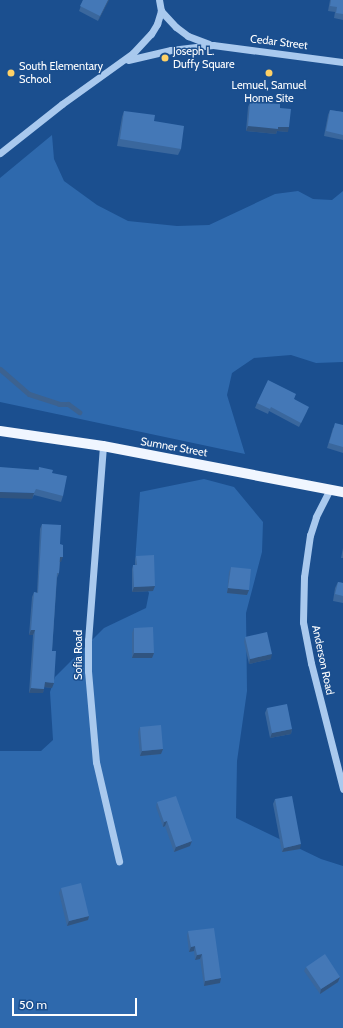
<!DOCTYPE html>
<html>
<head>
<meta charset="utf-8">
<style>
  body { margin:0 }
  #map { position:relative; width:343px; height:1028px; overflow:hidden; background:#1b4f8f; font-family:Cabin,sans-serif }
  div>[style] { position:absolute }
  [style*='--x'] { left:calc(var(--x)*1px); top:calc(var(--y)*1px); width:calc(var(--w)*1px); rotate:calc(var(--a)*1deg) }
  .green>* { inset:0; background:#2e69ad }
  .stream>* { height:5px; margin:-2.5px; padding:0 2.5px; transform-origin:2.5px; border-radius:2.5px; background:#3c6290 }
  .minor>* { height:7px; margin:-3.5px; padding:0 3.5px; transform-origin:3.5px; border-radius:3.5px; background:#a9c9ee }
  .major>* { height:10px; margin:-5px; padding:0 5px; transform-origin:5px; border-radius:5px; background:#f0f6ff }
  .wall>* { inset:0; background:#3a679d }
  .shaded-wall>* { inset:0; background:#305480 }
  .building>* { inset:0; background:#4478b7 }
  .dots>* { width:11px; height:11px; translate:-50% -50%; box-sizing:border-box; border:2px solid #1b4f8f; border-radius:50% }
  span { translate:-50% -50%; white-space:nowrap; text-align:center; line-height:1.15; -webkit-text-stroke:3px #1b4f8f; paint-order:stroke }
  .street-label { font-size:11px; color:#fff }
  .poi-label { font-size:11px; color:#fff }
  .left { translate:0 -50%; text-align:left }
  .scale { position:absolute; left:12px; top:998px; width:125px; height:18px; box-sizing:border-box; border:2px solid #fff; border-top:0; padding-left:5px; font-size:12px; line-height:14px; white-space:nowrap; color:#fff; -webkit-text-stroke:3px #1b4f8f; paint-order:stroke }
</style>
</head>
<body>
<div id="map">
  <div class="green">
    <i style="clip-path:polygon(52px 135px,54px 159px,64px 181px,97px 205px,128px 221px,177px 226px,209px 225px,275px 194px,298px 191px,313px 199px,332px 200px,343px 191px,343px 362px,316px 363px,291px 355px,254px 358px,232px 373px,227px 395px,245px 454px,0 402px,0 178px)"></i>
    <i style="clip-path:polygon(204px 479px,234px 487px,263px 522px,262px 552px,246px 613px,247px 691px,237px 761px,236px 818px,321px 859px,343px 866px,343px 1028px,0 1028px,0 751px,41px 751px,53px 740px,50px 692px,55px 677px,104px 628px,146px 608px,149px 593px,135px 563px,140px 492px)"></i>
  </div>
  <div class="stream">
    <i style="--x:0;--y:369;--w:38;--a:41"></i>
    <i style="--x:29;--y:394;--w:32;--a:18"></i>
    <i style="--x:59;--y:404;--w:9;--a:0"></i>
    <i style="--x:68;--y:404;--w:14;--a:36"></i>
  </div>
  <div class="minor">
    <i style="--x:161;--y:11;--w:22;--a:47"></i>
    <i style="--x:176;--y:27;--w:15;--a:37"></i>
    <i style="--x:188;--y:36;--w:22;--a:21"></i>
    <i style="--x:128;--y:60;--w:44;--a:-13.1"></i>
    <i style="--x:171;--y:50;--w:42;--a:-6.8"></i>
    <i style="--x:213;--y:45;--w:131;--a:7.5"></i>
    <i style="--x:0;--y:153;--w:79;--a:-38.3"></i>
    <i style="--x:62;--y:104;--w:87;--a:-35.7"></i>
    <i style="--x:133;--y:53;--w:26;--a:-47"></i>
    <i style="--x:151;--y:34;--w:12;--a:-59"></i>
    <i style="--x:157;--y:24;--w:14;--a:-73"></i>
    <i style="--x:161;--y:11;--w:11;--a:-100"></i>
    <i style="--x:103;--y:446;--w:195;--a:94.4"></i>
    <i style="--x:88;--y:640;--w:31;--a:90"></i>
    <i style="--x:88;--y:671;--w:91;--a:85"></i>
    <i style="--x:96;--y:762;--w:102;--a:76.9"></i>
    <i style="--x:330;--y:489;--w:31;--a:117"></i>
    <i style="--x:316;--y:517;--w:19;--a:108"></i>
    <i style="--x:310;--y:535;--w:42;--a:98.1"></i>
    <i style="--x:304;--y:577;--w:45;--a:91.3"></i>
    <i style="--x:303;--y:622;--w:42;--a:79"></i>
    <i style="--x:311;--y:663;--w:130;--a:75.7"></i>
  </div>
  <div class="major">
    <i style="--x:0;--y:431;--w:104;--a:8.3"></i>
    <i style="--x:103;--y:446;--w:244;--a:10.9"></i>
  </div>
  <div class="wall">
    <i style="clip-path:polygon(83px 0,109px 0,98px 21px,79px 11px)"></i>
    <i style="clip-path:polygon(330px 0,343px 0,343px 20px,334px 18px,335px 12px,328px 11px)"></i>
    <i style="clip-path:polygon(250px 102px,280px 108px,288px 132px,277px 131px,276px 134px,246px 131px,248px 107px)"></i>
    <i style="clip-path:polygon(330px 110px,343px 112px,343px 140px,324px 136px,328px 115px)"></i>
    <i style="clip-path:polygon(124px 111px,181px 149px,178px 155px,117px 146px,122px 117px)"></i>
    <i style="clip-path:polygon(294px 399px,307px 411px,299px 427px,269px 411px,268px 414px,255px 408px,257px 403px)"></i>
    <i style="clip-path:polygon(343px 425px,343px 453px,327px 448px,333px 428px)"></i>
    <i style="clip-path:polygon(39px 467px,52px 473px,63px 496px,61px 502px,34px 495px,32px 499px)"></i>
    <i style="clip-path:polygon(42px 524px,60px 544px,61px 562px,60px 562px,59px 573px,57px 578px,52px 651px,52px 688px,44px 687px,43px 693px,29px 693px,33px 635px,29px 635px,32px 597px,34px 592px,37px 593px,40px 529px)"></i>
    <i style="clip-path:polygon(343px 548px,343px 558px,341px 558px)"></i>
    <i style="clip-path:polygon(136px 556px,153px 591px,132px 592px,132px 569px,133px 565px,135px 565px,135px 560px)"></i>
    <i style="clip-path:polygon(231px 567px,247px 595px,227px 593px,229px 572px)"></i>
    <i style="clip-path:polygon(338px 582px,343px 583px,343px 603px,333px 601px,335px 588px)"></i>
    <i style="clip-path:polygon(134px 628px,154px 653px,152px 658px,132px 658px,132px 633px)"></i>
    <i style="clip-path:polygon(245px 637px,271px 659px,249px 664px,244px 642px)"></i>
    <i style="clip-path:polygon(267px 708px,292px 729px,291px 734px,270px 738px,265px 713px)"></i>
    <i style="clip-path:polygon(140px 727px,163px 749px,161px 754px,140px 756px,138px 732px)"></i>
    <i style="clip-path:polygon(275px 799px,300px 849px,282px 852px,273px 804px)"></i>
    <i style="clip-path:polygon(157px 802px,190px 846px,174px 852px,165px 826px,163px 827px,156px 807px)"></i>
    <i style="clip-path:polygon(61px 888px,89px 916px,88px 920px,67px 926px,59px 893px)"></i>
    <i style="clip-path:polygon(188px 931px,220px 983px,204px 986px,200px 959px,195px 960px,194px 951px,189px 952px,187px 936px)"></i>
    <i style="clip-path:polygon(306px 967px,340px 977px,338px 982px,320px 994px,304px 971px)"></i>
  </div>
  <div class="shaded-wall">
    <i style="clip-path:polygon(108px 0,109px 0,98px 21px,100px 16px)"></i>
    <i style="clip-path:polygon(248px 126px,278px 127px,289px 127px,288px 132px,277px 131px,276px 134px,246px 131px)"></i>
    <i style="clip-path:polygon(0 492px,34px 493px,32px 499px,0 498px)"></i>
    <i style="clip-path:polygon(60px 557px,63px 557px,61px 562px,58px 562px)"></i>
    <i style="clip-path:polygon(155px 586px,153px 591px,132px 592px,134px 587px)"></i>
    <i style="clip-path:polygon(228px 588px,249px 590px,247px 595px,227px 593px)"></i>
    <i style="clip-path:polygon(31px 630px,35px 630px,33px 635px,29px 635px)"></i>
    <i style="clip-path:polygon(134px 653px,154px 653px,152px 658px,132px 658px)"></i>
    <i style="clip-path:polygon(272px 654px,271px 659px,249px 664px,250px 659px)"></i>
    <i style="clip-path:polygon(45px 682px,54px 683px,52px 688px,43px 687px)"></i>
    <i style="clip-path:polygon(31px 688px,44px 689px,43px 693px,29px 693px)"></i>
    <i style="clip-path:polygon(292px 729px,291px 734px,270px 738px,272px 733px)"></i>
    <i style="clip-path:polygon(163px 749px,161px 754px,140px 756px,142px 751px)"></i>
    <i style="clip-path:polygon(167px 821px,165px 826px,163px 827px,164px 822px)"></i>
    <i style="clip-path:polygon(192px 841px,190px 846px,174px 852px,176px 847px)"></i>
    <i style="clip-path:polygon(301px 844px,300px 849px,282px 852px,284px 848px)"></i>
    <i style="clip-path:polygon(89px 916px,88px 920px,67px 926px,69px 921px)"></i>
    <i style="clip-path:polygon(195px 946px,194px 951px,189px 952px,191px 947px)"></i>
    <i style="clip-path:polygon(202px 954px,200px 959px,195px 960px,197px 955px)"></i>
    <i style="clip-path:polygon(340px 977px,338px 982px,320px 994px,321px 989px)"></i>
    <i style="clip-path:polygon(221px 978px,220px 983px,204px 986px,205px 981px)"></i>
  </div>
  <div class="building">
    <i style="clip-path:polygon(83px 0,108px 0,100px 16px,80px 6px)"></i>
    <i style="clip-path:polygon(331px 0,343px 0,343px 14px,336px 13px,337px 7px,330px 6px)"></i>
    <i style="clip-path:polygon(250px 102px,280px 104px,280px 108px,291px 109px,289px 127px,278px 127px,278px 129px,248px 126px)"></i>
    <i style="clip-path:polygon(330px 110px,343px 112px,343px 135px,326px 131px)"></i>
    <i style="clip-path:polygon(124px 111px,155px 115px,154px 121px,184px 126px,181px 149px,120px 139px)"></i>
    <i style="clip-path:polygon(268px 380px,296px 394px,294px 399px,309px 407px,301px 423px,271px 407px,270px 409px,257px 403px)"></i>
    <i style="clip-path:polygon(335px 423px,343px 425px,343px 447px,329px 443px)"></i>
    <i style="clip-path:polygon(0 467px,39px 470px,39px 467px,53px 470px,52px 473px,67px 476px,63px 496px,36px 489px,34px 493px,0 492px)"></i>
    <i style="clip-path:polygon(42px 524px,61px 525px,60px 544px,63px 545px,63px 557px,60px 557px,59px 573px,57px 573px,52px 651px,56px 651px,54px 683px,45px 682px,44px 689px,31px 688px,35px 630px,31px 630px,34px 592px,38px 593px)"></i>
    <i style="clip-path:polygon(154px 555px,155px 586px,134px 587px,133px 565px,137px 565px,136px 556px)"></i>
    <i style="clip-path:polygon(231px 567px,251px 569px,249px 590px,228px 588px)"></i>
    <i style="clip-path:polygon(338px 582px,343px 583px,343px 596px,335px 594px)"></i>
    <i style="clip-path:polygon(153px 627px,154px 653px,134px 653px,134px 628px)"></i>
    <i style="clip-path:polygon(267px 632px,272px 654px,250px 659px,245px 637px)"></i>
    <i style="clip-path:polygon(287px 704px,292px 729px,272px 733px,267px 708px)"></i>
    <i style="clip-path:polygon(161px 725px,163px 749px,142px 751px,140px 727px)"></i>
    <i style="clip-path:polygon(176px 796px,192px 841px,176px 847px,167px 821px,164px 822px,157px 802px)"></i>
    <i style="clip-path:polygon(292px 796px,301px 844px,284px 848px,275px 799px)"></i>
    <i style="clip-path:polygon(81px 883px,89px 916px,69px 921px,61px 888px)"></i>
    <i style="clip-path:polygon(214px 928px,221px 978px,205px 981px,202px 954px,197px 955px,195px 946px,191px 947px,188px 931px)"></i>
    <i style="clip-path:polygon(325px 954px,340px 977px,321px 989px,306px 967px)"></i>
  </div>
  <div class="dots">
    <i style="left:165px;top:58px;background:#ffd166"></i>
    <i style="left:11px;top:73px;background:#ffd166"></i>
    <i style="left:269px;top:73px;background:#ffd166"></i>
  </div>
  <div class="street-label">
    <span style="left:279px;top:42px;rotate:7deg">Cedar Street</span>
    <span style="left:174px;top:447px;rotate:10deg">Sumner Street</span>
    <span style="left:78px;top:655px;rotate:-90deg">Sofia Road</span>
    <span style="left:323px;top:660px;rotate:78deg">Anderson Road</span>
  </div>
  <div class="poi-label">
    <span class="left" style="left:173px;top:58px">Joseph L.<br>Duffy Square</span>
    <span class="left" style="left:19px;top:73px">South Elementary<br>School</span>
    <span style="left:269px;top:92px">Lemuel, Samuel<br>Home Site</span>
  </div>
  <div class="scale">50 m</div>
</div>
</body>
</html>
